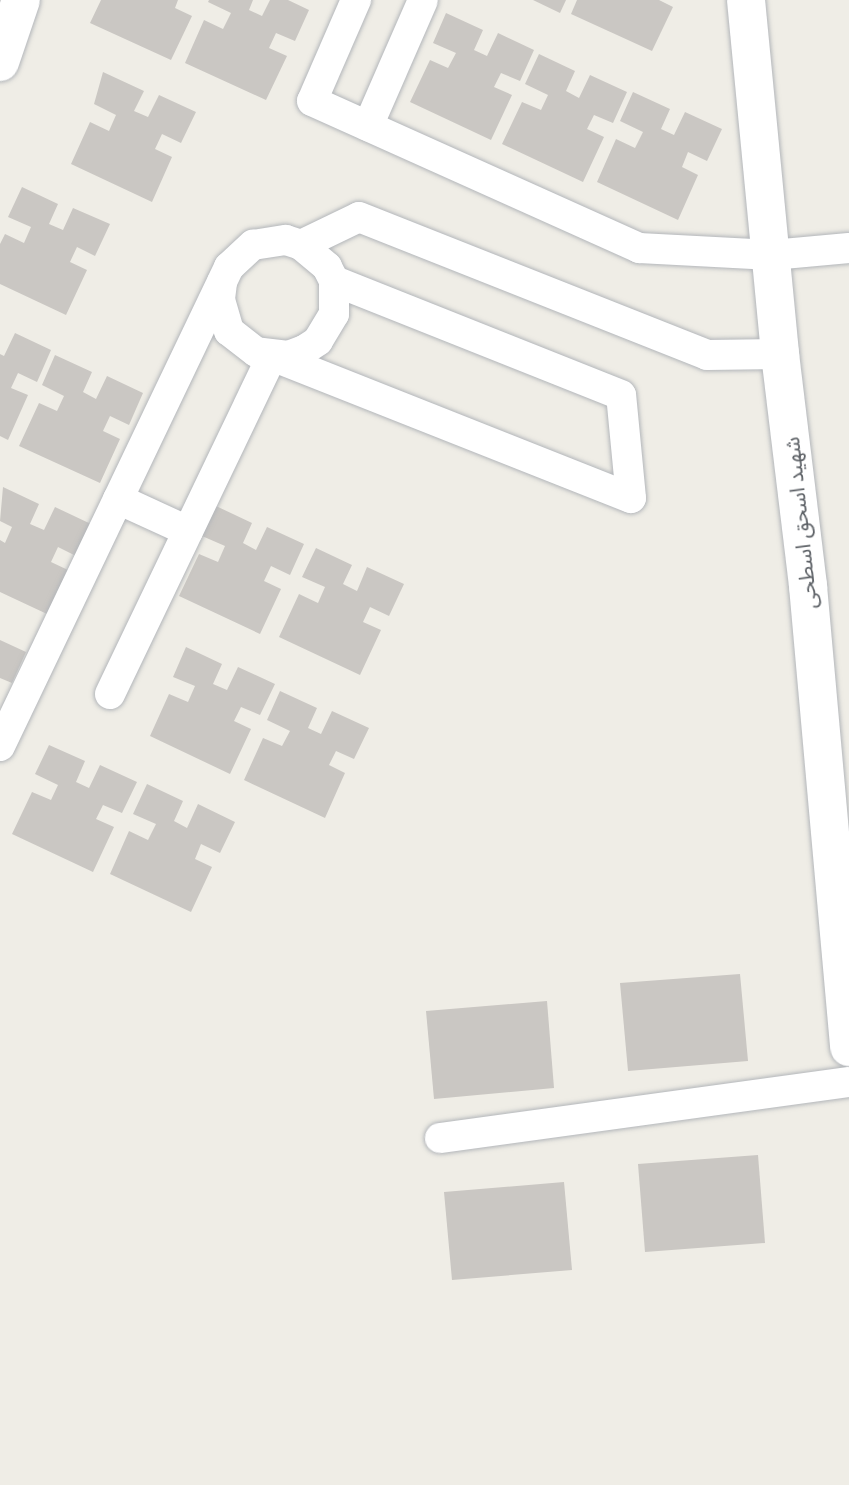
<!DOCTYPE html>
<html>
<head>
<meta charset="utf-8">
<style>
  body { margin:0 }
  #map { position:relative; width:849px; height:1485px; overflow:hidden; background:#efede6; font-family:"IBM Plex Sans","Noto Sans Arabic",sans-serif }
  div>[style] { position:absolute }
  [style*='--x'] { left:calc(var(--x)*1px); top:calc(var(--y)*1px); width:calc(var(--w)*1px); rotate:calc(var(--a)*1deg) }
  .building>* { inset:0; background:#cac7c3 }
  .roads { filter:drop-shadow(0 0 2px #b3b6ba) drop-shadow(0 0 2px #b3b6ba) }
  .street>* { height:30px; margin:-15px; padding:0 15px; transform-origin:15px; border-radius:15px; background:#fff }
  .secondary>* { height:38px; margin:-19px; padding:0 19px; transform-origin:19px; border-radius:19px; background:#fff }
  span { translate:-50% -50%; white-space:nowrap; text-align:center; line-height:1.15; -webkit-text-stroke:5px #fff; paint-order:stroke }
  .street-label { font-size:21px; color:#5d6166 }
</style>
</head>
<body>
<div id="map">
  <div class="building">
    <i style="clip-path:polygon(101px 0,178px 0,175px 8px,192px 16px,171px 60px,90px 23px)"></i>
    <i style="clip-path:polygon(209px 0,253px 0,249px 10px,262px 16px,270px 0,288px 0,309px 10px,295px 41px,276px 33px,269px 48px,287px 56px,266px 100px,185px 63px,204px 20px,223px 29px,231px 13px,208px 2px)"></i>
    <i style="clip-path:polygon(533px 0,566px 0,560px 13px)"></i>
    <i style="clip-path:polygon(577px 0,659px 0,673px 7px,652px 51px,571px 14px)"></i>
    <i style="clip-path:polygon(446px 13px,483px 30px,474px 50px,487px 56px,498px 33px,534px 50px,520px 81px,501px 73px,494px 87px,512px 95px,491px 140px,410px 102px,430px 60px,448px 68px,456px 53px,433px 43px)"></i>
    <i style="clip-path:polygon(539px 54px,575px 71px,566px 91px,579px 98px,590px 75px,627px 92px,613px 123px,594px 115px,587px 129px,604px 137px,583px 182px,502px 144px,522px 102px,541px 110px,548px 95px,525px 84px)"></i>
    <i style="clip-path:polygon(103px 72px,144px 91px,134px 111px,148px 117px,159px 95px,196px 112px,181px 143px,162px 134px,155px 149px,172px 157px,152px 202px,71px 164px,90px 122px,109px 131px,116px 115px,94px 104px)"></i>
    <i style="clip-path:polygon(633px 92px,670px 109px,661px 129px,674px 135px,685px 112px,722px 129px,707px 161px,688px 152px,682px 167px,698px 175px,678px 220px,597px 182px,616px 139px,635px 148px,643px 132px,620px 121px)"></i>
    <i style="clip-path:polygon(22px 187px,58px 204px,49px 224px,63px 230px,73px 208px,110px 224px,95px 256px,77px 247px,70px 262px,87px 270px,66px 315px,0 284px,0 244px,5px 234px,24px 243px,31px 227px,8px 217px)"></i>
    <i style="clip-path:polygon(15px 333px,51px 350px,37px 382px,18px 373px,11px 388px,28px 395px,8px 440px,0 436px,0 354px,4px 356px)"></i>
    <i style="clip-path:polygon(55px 355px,92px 372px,83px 392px,96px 399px,107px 376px,143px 393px,129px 425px,110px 416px,103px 431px,120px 439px,100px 483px,19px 446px,39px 403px,57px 411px,64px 396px,42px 385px)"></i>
    <i style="clip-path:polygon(3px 487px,39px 504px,30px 524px,44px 530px,55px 507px,91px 524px,76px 556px,58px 547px,51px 562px,68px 570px,47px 614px,0 592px,0 540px,5px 543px,12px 527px,0 521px)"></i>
    <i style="clip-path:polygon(216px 506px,252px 523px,243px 543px,256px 550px,267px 527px,304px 544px,290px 575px,271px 566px,264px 581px,281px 589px,260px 634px,179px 596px,199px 554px,218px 562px,225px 546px,202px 536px)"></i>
    <i style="clip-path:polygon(316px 548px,352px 565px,343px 584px,357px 591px,367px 567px,404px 584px,389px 616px,370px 607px,363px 622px,381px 630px,360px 675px,279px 637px,299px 594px,318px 603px,325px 587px,302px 577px)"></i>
    <i style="clip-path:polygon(0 640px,26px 652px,12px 683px,0 678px)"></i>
    <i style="clip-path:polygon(186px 647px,222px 664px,213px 684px,227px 690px,238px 667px,275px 684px,260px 715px,241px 707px,234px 721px,251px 729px,230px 774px,150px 736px,169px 694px,188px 702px,195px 686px,173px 677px)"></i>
    <i style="clip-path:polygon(280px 691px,317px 708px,308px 728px,321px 734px,332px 711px,369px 728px,354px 759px,336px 751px,329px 765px,345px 773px,325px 818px,244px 780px,263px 738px,282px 746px,290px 731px,267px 720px)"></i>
    <i style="clip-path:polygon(49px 745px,85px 761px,76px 782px,89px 788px,100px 765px,137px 782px,122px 813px,103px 805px,96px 819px,114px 827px,93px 872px,12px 834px,32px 792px,51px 800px,58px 785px,35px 774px)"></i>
    <i style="clip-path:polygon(147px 784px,183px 801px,174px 821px,187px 828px,198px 804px,235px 822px,220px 853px,201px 844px,195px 859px,212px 867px,191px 912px,110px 874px,129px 831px,148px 840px,156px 824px,133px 814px)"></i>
    <i style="clip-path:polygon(740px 974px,748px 1061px,628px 1071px,620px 983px)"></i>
    <i style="clip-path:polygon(547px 1001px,554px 1088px,434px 1099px,426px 1011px)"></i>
    <i style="clip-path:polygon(758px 1155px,765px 1243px,645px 1252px,638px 1164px)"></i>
    <i style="clip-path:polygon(564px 1182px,572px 1270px,452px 1280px,444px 1192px)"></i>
  </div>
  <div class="roads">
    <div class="street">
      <i style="--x:356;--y:0;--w:110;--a:113.5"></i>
      <i style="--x:312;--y:101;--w:359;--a:24.2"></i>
      <i style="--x:639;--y:248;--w:133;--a:3"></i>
      <i style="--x:772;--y:255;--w:77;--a:-5.2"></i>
      <i style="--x:368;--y:126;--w:137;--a:-66.4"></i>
      <i style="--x:301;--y:245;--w:64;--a:-25.8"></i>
      <i style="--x:359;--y:217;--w:374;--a:21.6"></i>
      <i style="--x:707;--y:355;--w:73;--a:-0.8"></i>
      <i style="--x:118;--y:499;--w:77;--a:24.6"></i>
      <i style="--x:110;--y:694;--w:375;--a:-64.4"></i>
      <i style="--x:272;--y:356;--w:386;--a:21.6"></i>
      <i style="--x:631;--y:498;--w:103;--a:-95.5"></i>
      <i style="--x:621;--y:395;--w:309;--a:-158.3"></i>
      <i style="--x:0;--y:746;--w:531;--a:-64.45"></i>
      <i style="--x:229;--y:267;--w:33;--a:-43"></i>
      <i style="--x:253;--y:245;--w:33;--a:-9"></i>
      <i style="--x:286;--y:240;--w:16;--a:18"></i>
      <i style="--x:301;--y:245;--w:34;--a:40"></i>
      <i style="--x:327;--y:267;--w:16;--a:63"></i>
      <i style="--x:334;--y:281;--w:33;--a:90"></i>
      <i style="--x:334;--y:314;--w:31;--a:121"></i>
      <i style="--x:318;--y:341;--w:17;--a:147"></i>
      <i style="--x:304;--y:350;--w:17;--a:159"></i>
      <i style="--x:288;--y:356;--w:32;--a:-173"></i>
      <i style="--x:256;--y:352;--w:34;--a:-142"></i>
      <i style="--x:229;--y:331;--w:33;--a:-106"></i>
      <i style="--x:220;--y:299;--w:17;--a:-83"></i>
      <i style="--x:440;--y:1138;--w:413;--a:-7.8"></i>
    </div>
    <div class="secondary">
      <i style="--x:746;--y:0;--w:356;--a:84.5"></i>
      <i style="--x:780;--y:354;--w:234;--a:83.1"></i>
      <i style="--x:808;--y:586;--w:463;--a:84.9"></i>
      <i style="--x:0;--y:62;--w:65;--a:-71.3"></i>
    </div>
  </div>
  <div class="street-label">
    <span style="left:800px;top:523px;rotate:-96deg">شهید اسحق اسطحی</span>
  </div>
</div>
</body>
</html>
